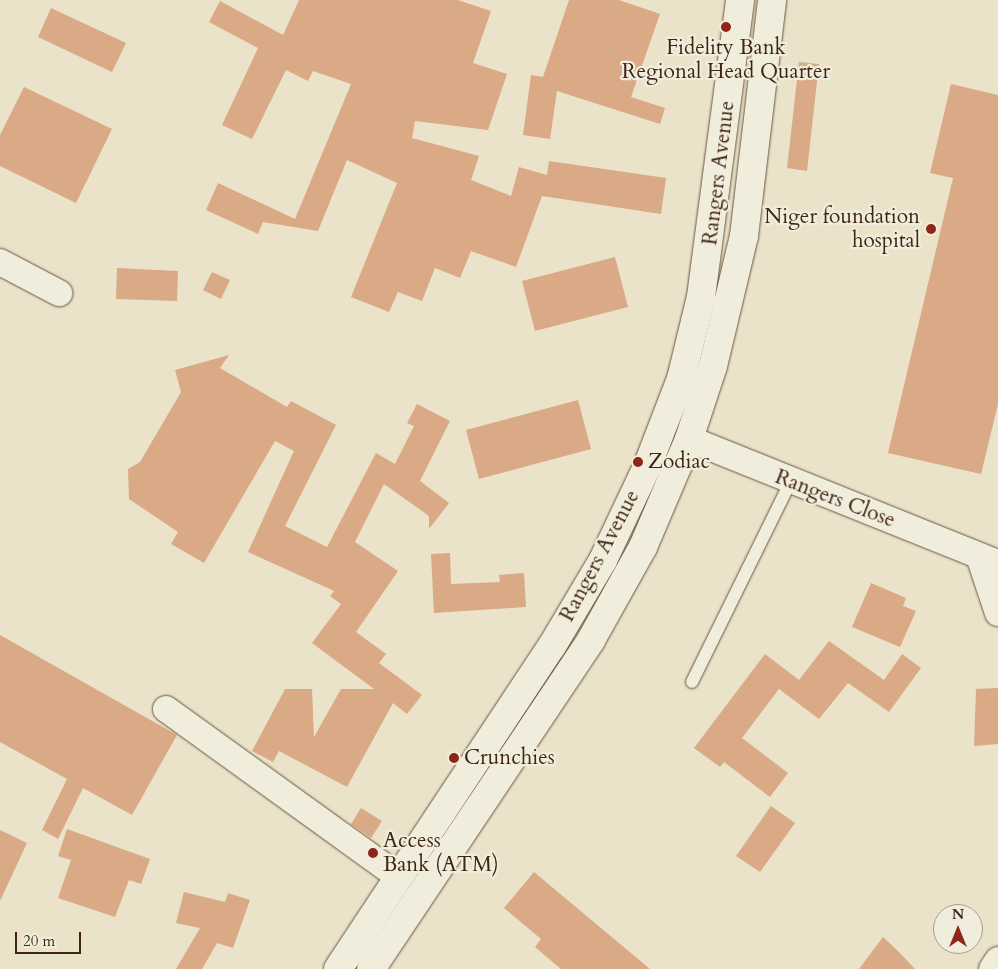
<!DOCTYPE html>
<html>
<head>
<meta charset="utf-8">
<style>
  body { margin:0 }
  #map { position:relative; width:998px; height:969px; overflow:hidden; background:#eae3c9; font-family:Cardo,serif }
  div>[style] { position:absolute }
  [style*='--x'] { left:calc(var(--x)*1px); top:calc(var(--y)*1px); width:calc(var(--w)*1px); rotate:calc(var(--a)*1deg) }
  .building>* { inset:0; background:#daa986 }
  .roads { filter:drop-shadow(0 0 1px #6a5441) drop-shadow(0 0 1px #6a5441) }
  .service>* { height:12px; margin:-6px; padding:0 6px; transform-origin:6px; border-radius:6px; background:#f1eddc }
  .minor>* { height:26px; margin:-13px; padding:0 13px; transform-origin:13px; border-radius:13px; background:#f1eddc }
  .secondary>* { height:28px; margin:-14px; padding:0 14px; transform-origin:14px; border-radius:14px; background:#f1eddc }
  .dots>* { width:14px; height:14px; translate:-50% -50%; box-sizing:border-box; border:2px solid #f1eddc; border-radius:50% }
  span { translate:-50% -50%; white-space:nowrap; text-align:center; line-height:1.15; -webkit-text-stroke:4.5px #f1eddc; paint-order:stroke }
  .poi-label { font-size:21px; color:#402414 }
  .right { translate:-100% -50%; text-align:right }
  .left { translate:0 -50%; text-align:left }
  .street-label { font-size:21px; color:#402414 }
  .north { position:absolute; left:933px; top:904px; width:50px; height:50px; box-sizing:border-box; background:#f1eddc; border:1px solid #aa9d8c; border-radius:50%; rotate:0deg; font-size:14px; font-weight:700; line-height:20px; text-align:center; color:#402414 }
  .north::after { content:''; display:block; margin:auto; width:18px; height:22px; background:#8f2418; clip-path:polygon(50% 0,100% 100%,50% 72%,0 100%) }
  .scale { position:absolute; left:15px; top:932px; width:66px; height:22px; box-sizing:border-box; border:2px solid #402414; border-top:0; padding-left:6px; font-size:15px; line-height:18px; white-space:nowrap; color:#402414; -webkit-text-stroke:4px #f1eddc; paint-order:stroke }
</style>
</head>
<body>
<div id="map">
  <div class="building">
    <i style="clip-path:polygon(299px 0,458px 0,491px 11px,473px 63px,507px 74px,488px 130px,415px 121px,412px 138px,479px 156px,471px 180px,511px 196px,519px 167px,547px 175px,549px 161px,666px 178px,661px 214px,542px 196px,516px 267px,471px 251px,460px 278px,435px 268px,422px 301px,398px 292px,389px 312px,351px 297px,397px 183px,347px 160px,318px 231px,263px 222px,258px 234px,206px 210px,218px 183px,295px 219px,351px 84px,313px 71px,308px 81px,286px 70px,252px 139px,222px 125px,258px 48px,209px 22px,220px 1px,283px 35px)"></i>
    <i style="clip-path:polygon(569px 0,619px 0,660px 14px,631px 97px,665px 108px,660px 124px,557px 91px,550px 139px,523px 135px,531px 75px,543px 77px)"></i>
    <i style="clip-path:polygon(51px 8px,126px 43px,112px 72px,38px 37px)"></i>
    <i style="clip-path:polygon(799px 62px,819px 64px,807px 171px,787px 168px)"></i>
    <i style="clip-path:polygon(951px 84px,998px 95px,998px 404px,981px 474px,888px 453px,953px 178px,930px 173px)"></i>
    <i style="clip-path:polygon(24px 87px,112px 129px,76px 203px,0 166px,0 135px)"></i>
    <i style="clip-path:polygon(615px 257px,628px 307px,535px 331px,522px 281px)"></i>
    <i style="clip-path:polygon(117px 268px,178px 271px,177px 301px,116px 299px)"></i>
    <i style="clip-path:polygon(212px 272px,230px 280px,221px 299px,203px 290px)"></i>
    <i style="clip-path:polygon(229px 355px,220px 368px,287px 407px,291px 401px,336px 425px,285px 526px,327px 547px,376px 453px,395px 464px,414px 426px,407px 423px,417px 404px,450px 421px,420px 481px,449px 503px,429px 529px,429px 516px,384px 484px,355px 542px,398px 571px,356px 632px,386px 654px,379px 663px,422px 695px,407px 714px,393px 703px,347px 787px,279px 751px,273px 762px,252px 751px,285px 689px,312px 689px,314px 737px,341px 689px,374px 689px,312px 643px,341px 604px,330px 596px,334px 591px,248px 552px,294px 451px,275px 441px,204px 563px,171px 544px,178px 532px,129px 499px,128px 469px,140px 462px,181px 392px,175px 370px)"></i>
    <i style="clip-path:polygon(578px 400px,591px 449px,479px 479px,466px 430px)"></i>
    <i style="clip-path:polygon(450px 553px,451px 584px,500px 582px,499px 575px,524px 573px,526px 607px,434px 613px,431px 554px)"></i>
    <i style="clip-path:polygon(871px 583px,906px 598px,903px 606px,916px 611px,900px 647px,852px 627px)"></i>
    <i style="clip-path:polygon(0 635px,177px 735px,132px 815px,83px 788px,58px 839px,42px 830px,67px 779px,0 742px)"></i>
    <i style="clip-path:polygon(829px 641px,884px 680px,902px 654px,921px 668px,889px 712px,848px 683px,819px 719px,779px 689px,742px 738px,788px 773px,770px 797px,724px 762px,720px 767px,694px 748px,765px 654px,799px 680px)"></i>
    <i style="clip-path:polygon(998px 688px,998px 744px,974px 746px,976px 689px)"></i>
    <i style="clip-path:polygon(771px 806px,795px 823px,760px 872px,736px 856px)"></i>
    <i style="clip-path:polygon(361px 808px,382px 821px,371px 838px,351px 824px)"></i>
    <i style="clip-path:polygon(67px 829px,150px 859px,141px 884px,129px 880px,115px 917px,58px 898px,71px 860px,58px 856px)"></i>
    <i style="clip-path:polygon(0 830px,27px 843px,0 901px)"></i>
    <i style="clip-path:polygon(534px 872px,650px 969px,561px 969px,535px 947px,541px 939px,504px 908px)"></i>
    <i style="clip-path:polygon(184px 892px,225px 902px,228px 893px,250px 900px,233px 948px,217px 943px,202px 969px,176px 969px,200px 928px,176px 923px)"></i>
    <i style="clip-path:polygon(883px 937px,901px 954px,915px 969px,859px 969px)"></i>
  </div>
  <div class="roads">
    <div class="service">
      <i style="--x:692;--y:682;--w:222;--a:-63.8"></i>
    </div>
    <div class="minor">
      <i style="--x:0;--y:262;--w:67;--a:27.7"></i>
      <i style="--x:689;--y:439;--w:333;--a:21.9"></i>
      <i style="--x:980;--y:559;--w:57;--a:71.6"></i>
      <i style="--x:166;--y:709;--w:284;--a:35.8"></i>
      <i style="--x:992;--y:969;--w:11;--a:-56"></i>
    </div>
    <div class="secondary">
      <i style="--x:338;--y:969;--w:387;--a:-56.5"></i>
      <i style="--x:552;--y:646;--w:100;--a:-59.3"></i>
      <i style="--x:603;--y:560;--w:103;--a:-64.7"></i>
      <i style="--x:647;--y:467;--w:94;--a:-68.9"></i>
      <i style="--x:681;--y:379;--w:84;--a:-76.3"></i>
      <i style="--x:701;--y:297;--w:300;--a:-82.5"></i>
      <i style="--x:371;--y:969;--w:396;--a:-56.2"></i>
      <i style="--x:591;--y:640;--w:107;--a:-60.8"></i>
      <i style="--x:643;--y:547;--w:117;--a:-66.9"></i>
      <i style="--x:689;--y:439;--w:77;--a:-71.8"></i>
      <i style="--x:713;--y:366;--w:134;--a:-76.6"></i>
      <i style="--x:744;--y:236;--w:238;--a:-83.2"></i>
    </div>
  </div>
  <div class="dots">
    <i style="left:726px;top:27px;background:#8f2418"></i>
    <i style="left:931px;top:229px;background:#8f2418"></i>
    <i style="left:638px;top:462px;background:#8f2418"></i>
    <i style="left:454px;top:758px;background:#8f2418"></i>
    <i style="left:373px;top:853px;background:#8f2418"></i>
  </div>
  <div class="poi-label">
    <span style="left:726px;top:60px">Fidelity Bank<br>Regional Head Quarter</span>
    <span class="right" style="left:920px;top:229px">Niger foundation<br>hospital</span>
    <span class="left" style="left:648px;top:462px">Zodiac</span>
    <span class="left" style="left:464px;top:758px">Crunchies</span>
    <span class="left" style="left:383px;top:853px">Access<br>Bank (ATM)</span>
  </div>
  <div class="street-label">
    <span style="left:719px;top:173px;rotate:-83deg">Rangers Avenue</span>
    <span style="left:835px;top:499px;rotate:21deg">Rangers Close</span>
    <span style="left:600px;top:556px;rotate:-62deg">Rangers Avenue</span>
  </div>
  <div class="north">N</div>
  <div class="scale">20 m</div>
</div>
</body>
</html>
